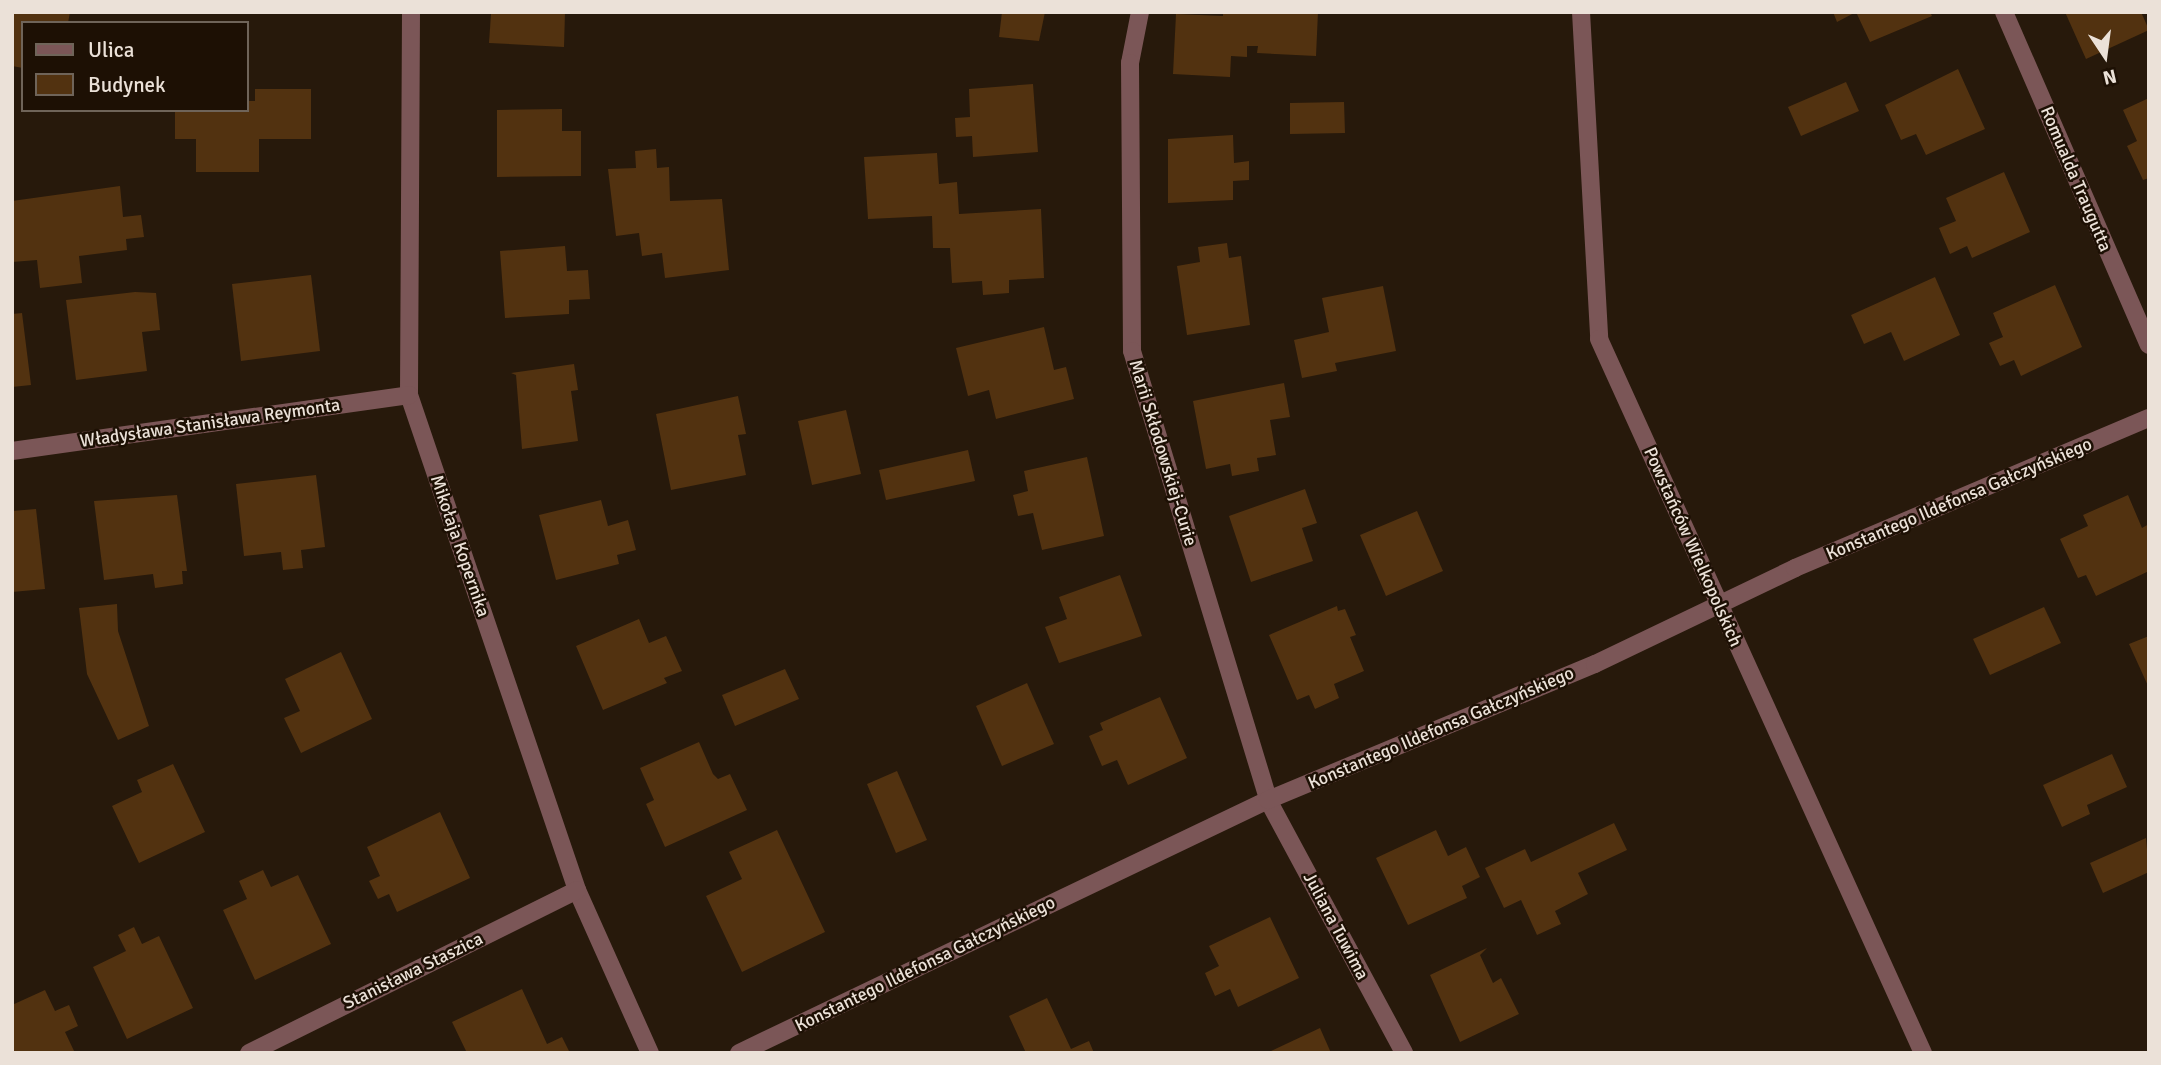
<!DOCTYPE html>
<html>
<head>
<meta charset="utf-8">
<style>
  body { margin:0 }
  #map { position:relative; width:2161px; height:1065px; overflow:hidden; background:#27190b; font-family:Signika,sans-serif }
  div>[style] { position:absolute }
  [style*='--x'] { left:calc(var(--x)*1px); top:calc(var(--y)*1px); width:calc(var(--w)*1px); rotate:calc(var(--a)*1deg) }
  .building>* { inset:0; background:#523210 }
  .street>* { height:18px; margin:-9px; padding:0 9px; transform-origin:9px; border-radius:9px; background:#7b5657 }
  span { translate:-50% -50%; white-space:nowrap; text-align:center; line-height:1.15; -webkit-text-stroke:5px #1d1004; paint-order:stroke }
  .street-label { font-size:18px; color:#ebe1d8 }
  .frame { position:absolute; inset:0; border:14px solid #ebe1d8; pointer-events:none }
  .legend { position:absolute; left:21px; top:21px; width:228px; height:91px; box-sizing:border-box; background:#1d1004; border:2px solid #6f6459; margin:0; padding:9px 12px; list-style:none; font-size:21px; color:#ebe1d8 }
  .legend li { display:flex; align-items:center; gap:14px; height:35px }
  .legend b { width:35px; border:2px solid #6f6459 }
  .north { position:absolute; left:2070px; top:21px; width:70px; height:70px; -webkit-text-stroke:5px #1d1004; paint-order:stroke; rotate:167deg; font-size:19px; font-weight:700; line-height:28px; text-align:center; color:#ebe1d8 }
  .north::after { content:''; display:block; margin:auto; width:24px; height:32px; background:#ebe1d8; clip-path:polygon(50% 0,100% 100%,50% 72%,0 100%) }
</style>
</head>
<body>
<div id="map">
  <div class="building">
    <i style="clip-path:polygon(12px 12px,70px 12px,68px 23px,23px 23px,23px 68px,12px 66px)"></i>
    <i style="clip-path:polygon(501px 12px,565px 12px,564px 47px,489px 43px,491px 14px)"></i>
    <i style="clip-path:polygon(1002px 12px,1045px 12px,1039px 41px,999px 37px)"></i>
    <i style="clip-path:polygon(1223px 12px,1318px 12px,1316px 56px,1257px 53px,1258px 46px,1247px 46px,1247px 57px,1231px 56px,1230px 77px,1173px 74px,1176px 14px,1223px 16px)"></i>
    <i style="clip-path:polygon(1833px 12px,1930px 12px,1932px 16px,1870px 42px,1856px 12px,1837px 22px)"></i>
    <i style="clip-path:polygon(2065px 12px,2141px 12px,2149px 30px,2086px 59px)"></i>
    <i style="clip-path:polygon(1958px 69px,1985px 129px,1926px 155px,1916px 134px,1901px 140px,1885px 105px)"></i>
    <i style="clip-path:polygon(1846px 82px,1859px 111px,1801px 136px,1788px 107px)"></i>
    <i style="clip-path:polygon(1033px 84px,1038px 152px,973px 157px,972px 136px,956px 137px,955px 118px,970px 117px,969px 89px)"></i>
    <i style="clip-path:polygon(255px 89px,311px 89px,311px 139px,259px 139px,259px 172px,196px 172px,196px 139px,175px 139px,175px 110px,247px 110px,247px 101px,255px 101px)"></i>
    <i style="clip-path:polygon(2149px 98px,2149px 178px,2143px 180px,2127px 146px,2137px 141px,2123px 110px)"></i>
    <i style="clip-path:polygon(1344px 102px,1345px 133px,1290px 134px,1290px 103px)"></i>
    <i style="clip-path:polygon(562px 109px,562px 131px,581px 131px,581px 176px,497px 177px,497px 110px)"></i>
    <i style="clip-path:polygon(1233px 135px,1234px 163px,1249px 161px,1249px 180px,1233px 181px,1233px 200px,1168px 203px,1168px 139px)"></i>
    <i style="clip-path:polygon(656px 149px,657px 168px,669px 167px,670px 201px,722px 199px,729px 270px,665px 278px,662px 253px,642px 256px,639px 233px,616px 236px,608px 169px,636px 168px,635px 151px)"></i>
    <i style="clip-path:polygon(937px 153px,939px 184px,957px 182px,959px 214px,1041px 209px,1044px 278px,1009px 280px,1009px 293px,983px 295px,982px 281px,952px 283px,950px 248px,933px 248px,932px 216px,868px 219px,864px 157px)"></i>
    <i style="clip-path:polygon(2004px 172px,2030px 232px,1972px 258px,1967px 246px,1950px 254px,1939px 228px,1956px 221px,1946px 198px)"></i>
    <i style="clip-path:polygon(120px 186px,123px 217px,141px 215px,144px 237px,126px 239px,127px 250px,79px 256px,82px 283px,40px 288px,37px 260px,12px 262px,12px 201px)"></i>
    <i style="clip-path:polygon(1227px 243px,1229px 258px,1241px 256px,1250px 325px,1187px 335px,1177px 266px,1200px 262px,1198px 247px)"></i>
    <i style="clip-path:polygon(565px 246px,567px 271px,588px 270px,590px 299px,569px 300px,569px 314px,505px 318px,500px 251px)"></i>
    <i style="clip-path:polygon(311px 275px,320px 351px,241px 361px,232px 284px)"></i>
    <i style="clip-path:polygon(1935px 277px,1960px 335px,1904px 361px,1891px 332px,1864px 344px,1851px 315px)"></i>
    <i style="clip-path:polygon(2055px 285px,2082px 347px,2021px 376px,2014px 360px,2000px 366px,1989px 343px,2003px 337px,1993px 313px)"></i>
    <i style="clip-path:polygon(1383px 286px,1396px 351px,1335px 363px,1337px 371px,1302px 378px,1294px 340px,1329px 332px,1322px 298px)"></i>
    <i style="clip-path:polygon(135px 292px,156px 293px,160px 330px,142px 332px,147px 371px,76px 380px,66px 300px)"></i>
    <i style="clip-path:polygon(22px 313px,31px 385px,12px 387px,12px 314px)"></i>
    <i style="clip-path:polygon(1044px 327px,1054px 370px,1066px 367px,1074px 399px,996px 419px,989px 390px,968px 396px,956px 348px)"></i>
    <i style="clip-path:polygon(574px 364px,578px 390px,571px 391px,578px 441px,522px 449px,516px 375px,511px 373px)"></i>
    <i style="clip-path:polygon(1284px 383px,1290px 417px,1270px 420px,1276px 455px,1257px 458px,1259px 471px,1232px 476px,1230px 464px,1206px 469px,1193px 401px)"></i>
    <i style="clip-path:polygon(738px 396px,746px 434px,738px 435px,746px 475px,671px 490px,656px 414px)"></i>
    <i style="clip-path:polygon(846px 410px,861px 474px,812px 485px,798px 421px)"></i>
    <i style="clip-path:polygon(968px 450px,975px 481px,886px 500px,879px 470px)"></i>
    <i style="clip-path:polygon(1087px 457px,1104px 536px,1042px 550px,1033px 513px,1018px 516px,1013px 495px,1028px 491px,1024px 471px)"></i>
    <i style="clip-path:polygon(316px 475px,325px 547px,301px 550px,303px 568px,283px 570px,281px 552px,244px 556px,236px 484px)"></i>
    <i style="clip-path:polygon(1305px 489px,1317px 523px,1302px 528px,1313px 561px,1251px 582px,1229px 516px)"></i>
    <i style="clip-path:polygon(177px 495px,187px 571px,182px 571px,183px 584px,155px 588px,153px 574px,104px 580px,94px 501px)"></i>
    <i style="clip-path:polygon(2128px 495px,2142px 528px,2149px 524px,2149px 571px,2096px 596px,2086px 575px,2078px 578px,2060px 539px,2088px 526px,2083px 515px)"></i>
    <i style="clip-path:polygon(601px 500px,608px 526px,628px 520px,636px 550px,617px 555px,619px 564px,556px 580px,539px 515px)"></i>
    <i style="clip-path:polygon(36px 509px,45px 589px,12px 592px,12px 511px)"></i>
    <i style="clip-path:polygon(1417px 511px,1443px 571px,1386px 596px,1360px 535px)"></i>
    <i style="clip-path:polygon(1120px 575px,1142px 636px,1059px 663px,1045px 627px,1067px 619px,1059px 597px)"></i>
    <i style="clip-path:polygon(117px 604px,118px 631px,149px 726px,118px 740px,87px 674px,79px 608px)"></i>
    <i style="clip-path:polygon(1337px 606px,1338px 611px,1345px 609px,1356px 635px,1350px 637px,1364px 671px,1334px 684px,1339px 698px,1315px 709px,1309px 695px,1297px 700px,1269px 635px)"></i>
    <i style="clip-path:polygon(2044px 607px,2061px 643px,1990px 675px,1973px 639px)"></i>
    <i style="clip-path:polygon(639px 619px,649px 643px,666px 636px,682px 671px,664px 678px,667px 683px,603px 710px,576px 646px)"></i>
    <i style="clip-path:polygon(2149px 636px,2149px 688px,2129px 644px)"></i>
    <i style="clip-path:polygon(341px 652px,372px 719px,301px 753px,284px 718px,300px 711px,285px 679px)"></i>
    <i style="clip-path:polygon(785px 669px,799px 699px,735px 726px,722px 695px)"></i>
    <i style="clip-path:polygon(1027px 683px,1054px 744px,1002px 766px,976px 706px)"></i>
    <i style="clip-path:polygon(1160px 697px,1187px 758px,1128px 785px,1117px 760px,1102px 766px,1089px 736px,1103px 730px,1100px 723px)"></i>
    <i style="clip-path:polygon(699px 742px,713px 774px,718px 779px,730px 774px,747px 810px,665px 847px,646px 804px,654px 800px,640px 768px)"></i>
    <i style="clip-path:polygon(2112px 754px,2127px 787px,2087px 805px,2090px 814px,2062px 827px,2043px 785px)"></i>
    <i style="clip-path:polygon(173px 764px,205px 832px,139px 863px,112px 806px,142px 792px,137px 780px)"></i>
    <i style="clip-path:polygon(897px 771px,927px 840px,896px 853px,867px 784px)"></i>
    <i style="clip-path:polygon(440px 812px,470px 878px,397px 912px,389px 894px,378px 899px,369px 881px,380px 876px,367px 847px)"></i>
    <i style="clip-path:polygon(1614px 823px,1627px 850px,1578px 873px,1588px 894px,1555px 911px,1561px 924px,1537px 935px,1521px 900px,1504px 908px,1485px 868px,1525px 849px,1531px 862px)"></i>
    <i style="clip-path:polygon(777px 830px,825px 932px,742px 972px,706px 896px,742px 879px,729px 852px)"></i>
    <i style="clip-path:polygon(1436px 830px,1448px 856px,1466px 847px,1480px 877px,1462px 886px,1467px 898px,1408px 925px,1376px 858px)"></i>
    <i style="clip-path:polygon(2146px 838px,2149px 872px,2103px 893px,2090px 863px)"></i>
    <i style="clip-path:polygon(263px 870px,271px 887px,298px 875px,331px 944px,255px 980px,223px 910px,247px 899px,239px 881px)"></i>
    <i style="clip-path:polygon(1270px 917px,1299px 978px,1238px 1007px,1230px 989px,1215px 996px,1205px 973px,1219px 966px,1209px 946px)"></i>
    <i style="clip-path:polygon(134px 927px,142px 944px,159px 936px,193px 1008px,127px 1039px,93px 967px,126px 951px,118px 935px)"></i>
    <i style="clip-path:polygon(1487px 948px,1480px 955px,1493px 983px,1501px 978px,1519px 1014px,1460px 1042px,1430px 975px)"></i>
    <i style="clip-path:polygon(522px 989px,547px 1044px,562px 1037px,570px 1053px,467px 1053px,452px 1022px)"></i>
    <i style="clip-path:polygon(45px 990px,55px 1011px,69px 1005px,78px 1026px,65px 1032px,75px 1053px,12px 1053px,12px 1005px)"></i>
    <i style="clip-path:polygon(1047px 998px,1071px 1049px,1089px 1041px,1094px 1053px,1026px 1053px,1009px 1016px)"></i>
    <i style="clip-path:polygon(1320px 1028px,1331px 1053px,1267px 1053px)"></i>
  </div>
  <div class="street">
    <i style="--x:411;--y:12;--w:383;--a:90.3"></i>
    <i style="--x:409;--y:395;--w:523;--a:71.25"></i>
    <i style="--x:577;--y:890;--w:179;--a:65.9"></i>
    <i style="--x:1140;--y:12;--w:52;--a:101.1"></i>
    <i style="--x:1130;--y:63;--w:288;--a:89.6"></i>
    <i style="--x:1132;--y:351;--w:469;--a:73.1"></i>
    <i style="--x:1268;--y:800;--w:287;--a:61.7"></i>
    <i style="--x:1581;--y:12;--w:327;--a:86.8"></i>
    <i style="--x:1599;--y:339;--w:784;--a:65.59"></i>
    <i style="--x:2004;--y:12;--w:363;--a:66.5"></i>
    <i style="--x:12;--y:451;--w:401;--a:-8"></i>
    <i style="--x:249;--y:1053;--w:366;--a:-26.4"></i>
    <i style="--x:739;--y:1053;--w:586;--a:-25.56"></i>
    <i style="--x:1268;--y:800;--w:354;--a:-22.6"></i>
    <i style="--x:1595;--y:664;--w:222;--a:-25.6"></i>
    <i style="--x:1795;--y:568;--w:384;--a:-23"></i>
  </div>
  <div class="street-label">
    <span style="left:2076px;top:179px;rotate:67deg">Romualda Traugutta</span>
    <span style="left:210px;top:423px;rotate:-8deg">Władysława Stanisława Reymonta</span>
    <span style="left:1163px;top:453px;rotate:73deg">Marii Skłodowskiej-Curie</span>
    <span style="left:1959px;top:499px;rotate:-23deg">Konstantego Ildefonsa Gałczyńskiego</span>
    <span style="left:460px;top:546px;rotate:71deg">Mikołaja Kopernika</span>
    <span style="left:1693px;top:547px;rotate:66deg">Powstańców Wielkopolskich</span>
    <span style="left:1441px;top:728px;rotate:-23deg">Konstantego Ildefonsa Gałczyńskiego</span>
    <span style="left:1336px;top:926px;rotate:62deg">Juliana Tuwima</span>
    <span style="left:925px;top:964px;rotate:-26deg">Konstantego Ildefonsa Gałczyńskiego</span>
    <span style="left:413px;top:971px;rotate:-26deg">Stanisława Staszica</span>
  </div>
  <div class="frame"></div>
  <ul class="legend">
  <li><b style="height:9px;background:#7b5657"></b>Ulica</li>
  <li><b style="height:19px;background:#523210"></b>Budynek</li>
  </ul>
  <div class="north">N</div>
</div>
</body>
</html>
